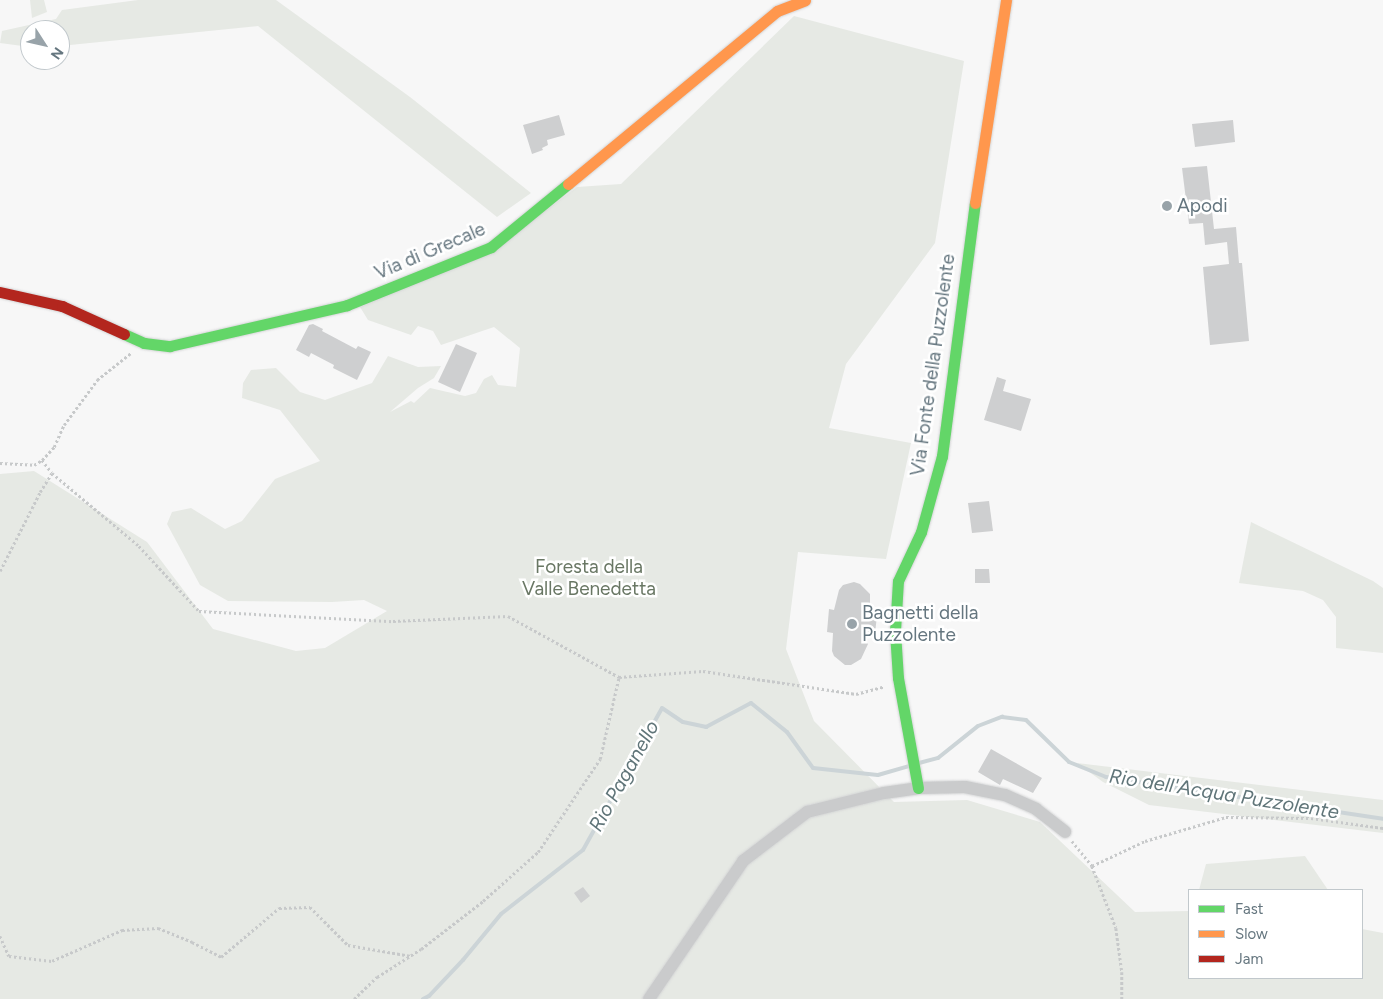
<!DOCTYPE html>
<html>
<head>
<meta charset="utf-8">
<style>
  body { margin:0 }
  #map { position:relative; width:1383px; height:999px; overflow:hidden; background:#f7f7f7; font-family:Figtree,sans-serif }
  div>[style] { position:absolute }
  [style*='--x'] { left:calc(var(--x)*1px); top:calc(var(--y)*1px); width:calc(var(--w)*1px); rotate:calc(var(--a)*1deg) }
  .green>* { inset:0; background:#e6e9e4 }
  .stream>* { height:4px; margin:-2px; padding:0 2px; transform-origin:2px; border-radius:2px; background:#ccd4d7 }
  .building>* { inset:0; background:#cecfd0 }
  .path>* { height:2.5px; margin-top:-1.25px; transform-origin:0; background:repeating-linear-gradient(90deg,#c7c9ca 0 2.5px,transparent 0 5px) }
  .roads { filter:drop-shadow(0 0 1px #d3d4d5) drop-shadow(0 0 1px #d3d4d5) }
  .street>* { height:12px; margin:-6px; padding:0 6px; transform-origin:6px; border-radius:6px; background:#cacbcc }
  .fast>* { height:11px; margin:-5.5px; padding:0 5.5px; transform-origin:5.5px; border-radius:5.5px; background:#63d668 }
  .slow>* { height:11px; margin:-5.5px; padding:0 5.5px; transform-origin:5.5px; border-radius:5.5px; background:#ff974d }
  .jam>* { height:11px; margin:-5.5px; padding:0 5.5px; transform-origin:5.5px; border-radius:5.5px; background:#b3261e }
  .dots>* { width:14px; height:14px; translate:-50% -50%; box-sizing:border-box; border:2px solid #fff; border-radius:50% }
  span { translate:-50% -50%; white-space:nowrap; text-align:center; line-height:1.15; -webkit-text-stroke:5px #fff; paint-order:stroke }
  .poi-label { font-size:19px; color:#65767f }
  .left { translate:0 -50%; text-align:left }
  .street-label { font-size:19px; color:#65767f }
  .park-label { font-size:19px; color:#697764 }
  .water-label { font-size:20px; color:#607579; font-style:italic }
  .legend { position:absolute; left:1188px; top:889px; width:175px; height:90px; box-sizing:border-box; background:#fff; border:1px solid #c1c8cc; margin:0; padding:6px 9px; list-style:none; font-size:15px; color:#65767f }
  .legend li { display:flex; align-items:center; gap:10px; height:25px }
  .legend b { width:25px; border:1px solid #c1c8cc }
  .north { position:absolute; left:20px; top:20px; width:50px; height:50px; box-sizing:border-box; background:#fff; border:1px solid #c1c8cc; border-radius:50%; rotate:125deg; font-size:14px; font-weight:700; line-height:20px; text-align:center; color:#65767f }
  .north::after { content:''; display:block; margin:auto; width:18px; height:22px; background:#98a3a9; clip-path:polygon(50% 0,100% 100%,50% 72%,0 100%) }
</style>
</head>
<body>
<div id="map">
  <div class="green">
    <i style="clip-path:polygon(30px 0,44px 0,47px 12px,32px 18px)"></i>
    <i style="clip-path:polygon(138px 0,276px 0,410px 97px,531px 193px,497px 217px,258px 26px,60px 46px,60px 30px,30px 30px,30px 47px,0 43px,2px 31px,56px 19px,62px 10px)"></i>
    <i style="clip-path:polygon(794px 16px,964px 61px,935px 243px,846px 364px,829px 428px,911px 443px,886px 559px,798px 552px,786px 649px,814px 721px,894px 802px,967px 800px,1040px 822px,1135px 912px,1189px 911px,1189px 978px,1362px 978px,1362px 929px,1383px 933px,1383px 999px,0 999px,0 474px,34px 471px,147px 542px,213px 629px,296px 651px,325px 648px,387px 611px,364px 600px,332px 602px,228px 601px,200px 585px,167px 524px,172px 512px,191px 508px,225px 529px,242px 521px,275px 479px,320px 461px,280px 410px,242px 398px,243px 383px,251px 370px,276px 368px,300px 392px,325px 400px,372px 383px,388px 356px,418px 367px,441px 366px,434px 378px,418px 388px,390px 412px,411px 401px,414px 403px,430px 388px,465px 396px,476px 393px,484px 379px,492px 375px,498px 385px,516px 387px,520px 348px,494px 327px,441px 345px,433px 331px,418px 326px,411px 335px,368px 320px,360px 307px,490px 253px,577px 187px,621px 184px)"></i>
    <i style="clip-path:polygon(1251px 522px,1373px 581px,1383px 588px,1383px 653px,1336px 648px,1336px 617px,1323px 600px,1303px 591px,1239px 583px)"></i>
    <i style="clip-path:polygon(1077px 763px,1383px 800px,1383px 833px,1149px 805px,1103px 782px)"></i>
    <i style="clip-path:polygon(1305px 856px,1328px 890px,1199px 890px,1206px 864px)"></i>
  </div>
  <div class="stream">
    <i style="--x:919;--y:763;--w:20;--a:-15"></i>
    <i style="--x:938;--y:758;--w:51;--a:-38.7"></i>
    <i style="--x:978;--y:726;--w:26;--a:-21"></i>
    <i style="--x:1002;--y:717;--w:24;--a:7"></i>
    <i style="--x:1026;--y:720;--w:60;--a:44.3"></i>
    <i style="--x:1069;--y:762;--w:40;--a:22"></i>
    <i style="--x:1106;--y:777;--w:280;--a:8.6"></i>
    <i style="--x:423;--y:999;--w:7;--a:-27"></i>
    <i style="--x:429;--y:996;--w:50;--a:-46.6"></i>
    <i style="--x:463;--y:960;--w:60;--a:-50.4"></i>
    <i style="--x:501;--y:914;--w:104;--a:-38"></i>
    <i style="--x:583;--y:850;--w:162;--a:-60.9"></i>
    <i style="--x:662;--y:708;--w:25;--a:34"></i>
    <i style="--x:683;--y:722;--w:24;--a:12"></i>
    <i style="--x:706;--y:727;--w:51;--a:-28.1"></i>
    <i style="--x:751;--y:703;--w:46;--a:38.9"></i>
    <i style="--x:787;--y:732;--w:44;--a:54.2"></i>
    <i style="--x:813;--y:768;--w:65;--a:6.1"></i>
    <i style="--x:878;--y:775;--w:32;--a:-16"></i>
  </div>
  <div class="building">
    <i style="clip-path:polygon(559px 115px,565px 135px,547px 140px,548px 145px,542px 148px,543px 150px,532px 154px,523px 125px)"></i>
    <i style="clip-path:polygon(1233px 120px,1235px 142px,1195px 147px,1192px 124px)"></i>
    <i style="clip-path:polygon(1207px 166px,1214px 229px,1236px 227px,1239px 263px,1242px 263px,1249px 341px,1210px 345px,1203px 267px,1229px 264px,1227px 242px,1205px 245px,1203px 223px,1189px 224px,1182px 168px)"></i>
    <i style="clip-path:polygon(313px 324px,323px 329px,322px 331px,356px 349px,358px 346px,371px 352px,357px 380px,333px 368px,334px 365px,311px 353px,309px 357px,296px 350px,309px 325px)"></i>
    <i style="clip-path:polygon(456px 344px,477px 353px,460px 392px,438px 382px)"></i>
    <i style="clip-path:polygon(997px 377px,1006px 380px,1003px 391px,1031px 399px,1021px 431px,984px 420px)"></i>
    <i style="clip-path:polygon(989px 501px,993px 531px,972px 533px,968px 503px)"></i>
    <i style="clip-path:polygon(975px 569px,989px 569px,990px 583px,975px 583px)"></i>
    <i style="clip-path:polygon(854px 582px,860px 584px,870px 594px,870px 614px,877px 615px,875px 634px,868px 633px,868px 644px,861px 659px,851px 665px,845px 665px,834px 656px,832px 651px,833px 633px,827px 632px,829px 609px,834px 610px,839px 590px,843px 585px)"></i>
    <i style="clip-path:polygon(991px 749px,1042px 778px,1033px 793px,1003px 779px,1000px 785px,978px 772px)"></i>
    <i style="clip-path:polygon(583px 887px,590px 896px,581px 903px,574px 893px)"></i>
  </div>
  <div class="path">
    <i style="--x:42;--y:460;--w:16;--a:52"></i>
    <i style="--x:52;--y:473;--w:114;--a:40"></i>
    <i style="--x:139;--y:546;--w:88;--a:47.3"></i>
    <i style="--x:199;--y:611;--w:194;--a:3"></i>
    <i style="--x:393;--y:621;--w:115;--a:-2.5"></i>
    <i style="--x:508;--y:616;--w:127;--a:28.8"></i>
    <i style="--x:619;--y:677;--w:84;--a:-4.1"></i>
    <i style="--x:703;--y:671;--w:155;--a:8.5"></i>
    <i style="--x:856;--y:694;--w:28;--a:-15"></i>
    <i style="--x:0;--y:463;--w:34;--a:3"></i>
    <i style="--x:34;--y:465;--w:9;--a:-32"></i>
    <i style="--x:42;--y:460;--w:18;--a:-47"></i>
    <i style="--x:54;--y:447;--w:24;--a:-66"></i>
    <i style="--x:64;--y:425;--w:56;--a:-53.7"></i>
    <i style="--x:97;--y:380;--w:43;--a:-38.5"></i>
    <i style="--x:0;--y:571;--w:89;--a:-63.1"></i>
    <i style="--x:40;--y:492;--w:22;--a:-58"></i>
    <i style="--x:1072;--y:841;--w:32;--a:51"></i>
    <i style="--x:1092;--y:866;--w:66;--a:68.8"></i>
    <i style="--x:1116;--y:928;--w:44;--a:82.2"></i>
    <i style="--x:1122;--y:972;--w:27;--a:90"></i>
    <i style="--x:1092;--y:866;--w:59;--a:-25.3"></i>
    <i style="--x:1145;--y:841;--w:84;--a:-16.5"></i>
    <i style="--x:1226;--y:817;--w:85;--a:0.7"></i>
    <i style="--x:1311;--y:818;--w:73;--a:7.9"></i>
    <i style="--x:0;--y:936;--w:22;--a:66"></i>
    <i style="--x:9;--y:956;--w:43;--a:6.6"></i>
    <i style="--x:52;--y:961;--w:77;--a:-23.9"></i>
    <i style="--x:122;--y:930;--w:36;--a:-3"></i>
    <i style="--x:158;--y:928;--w:37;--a:22"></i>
    <i style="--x:192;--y:942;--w:33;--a:27"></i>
    <i style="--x:221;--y:957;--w:76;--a:-40.2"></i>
    <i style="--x:279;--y:908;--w:31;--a:-2"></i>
    <i style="--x:310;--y:907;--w:54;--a:45"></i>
    <i style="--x:348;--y:945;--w:64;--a:9.9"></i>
    <i style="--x:354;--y:999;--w:32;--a:-44"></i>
    <i style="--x:377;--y:977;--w:52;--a:-32.5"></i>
    <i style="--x:421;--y:949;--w:78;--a:-37.7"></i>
    <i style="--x:483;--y:901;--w:74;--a:-41.7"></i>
    <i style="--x:538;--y:852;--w:112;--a:-56.3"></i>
    <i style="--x:600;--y:759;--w:84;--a:-77"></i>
  </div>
  <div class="roads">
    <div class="street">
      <i style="--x:649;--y:999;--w:167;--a:-55.7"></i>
      <i style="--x:743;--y:861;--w:81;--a:-37.4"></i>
      <i style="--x:807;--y:812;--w:79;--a:-13.9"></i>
      <i style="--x:884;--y:793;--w:34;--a:-8"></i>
      <i style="--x:918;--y:788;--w:47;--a:-1.2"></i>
      <i style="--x:965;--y:787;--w:41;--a:11.3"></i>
      <i style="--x:1005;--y:795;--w:34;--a:24"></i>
      <i style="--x:1036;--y:809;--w:37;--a:38"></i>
    </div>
    <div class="fast">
      <i style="--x:124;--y:334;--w:22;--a:24"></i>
      <i style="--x:144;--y:343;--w:26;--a:7"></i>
      <i style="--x:170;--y:346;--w:182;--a:-13"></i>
      <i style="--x:347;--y:305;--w:155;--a:-21.9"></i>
      <i style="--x:491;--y:247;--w:99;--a:-39.3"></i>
      <i style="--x:918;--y:788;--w:112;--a:-100.3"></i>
      <i style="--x:898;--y:678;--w:47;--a:-93.7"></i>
      <i style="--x:895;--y:631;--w:50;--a:-86.6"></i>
      <i style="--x:898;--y:581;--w:54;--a:-64.9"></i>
      <i style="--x:921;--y:532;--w:79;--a:-74.6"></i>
      <i style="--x:942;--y:456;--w:255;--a:-82.6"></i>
    </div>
    <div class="slow">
      <i style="--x:568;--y:184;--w:271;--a:-39.6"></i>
      <i style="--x:777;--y:11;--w:30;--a:-21"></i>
      <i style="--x:975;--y:203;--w:205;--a:-81.3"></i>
    </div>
    <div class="jam">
      <i style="--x:0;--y:292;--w:64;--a:12.7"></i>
      <i style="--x:62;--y:306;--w:68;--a:24.3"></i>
    </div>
  </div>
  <div class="dots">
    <i style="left:1167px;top:206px;background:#98a3a9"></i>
    <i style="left:852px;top:624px;background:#98a3a9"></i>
  </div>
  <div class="poi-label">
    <span class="left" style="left:1177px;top:206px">Apodi</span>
    <span class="left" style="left:862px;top:624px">Bagnetti della<br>Puzzolente</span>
  </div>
  <div class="street-label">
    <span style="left:430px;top:251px;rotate:-23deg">Via di Grecale</span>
    <span style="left:933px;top:365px;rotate:-82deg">Via Fonte della Puzzolente</span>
  </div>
  <div class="park-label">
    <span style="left:589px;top:578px">Foresta della<br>Valle Benedetta</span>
  </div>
  <div class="water-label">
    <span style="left:624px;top:776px;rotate:-61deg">Rio Paganello</span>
    <span style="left:1224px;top:794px;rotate:9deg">Rio dell'Acqua Puzzolente</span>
  </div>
  <ul class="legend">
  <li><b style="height:6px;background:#63d668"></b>Fast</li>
  <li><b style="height:6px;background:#ff974d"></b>Slow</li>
  <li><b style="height:6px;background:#b3261e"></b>Jam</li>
  </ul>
  <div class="north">N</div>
</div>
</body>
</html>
